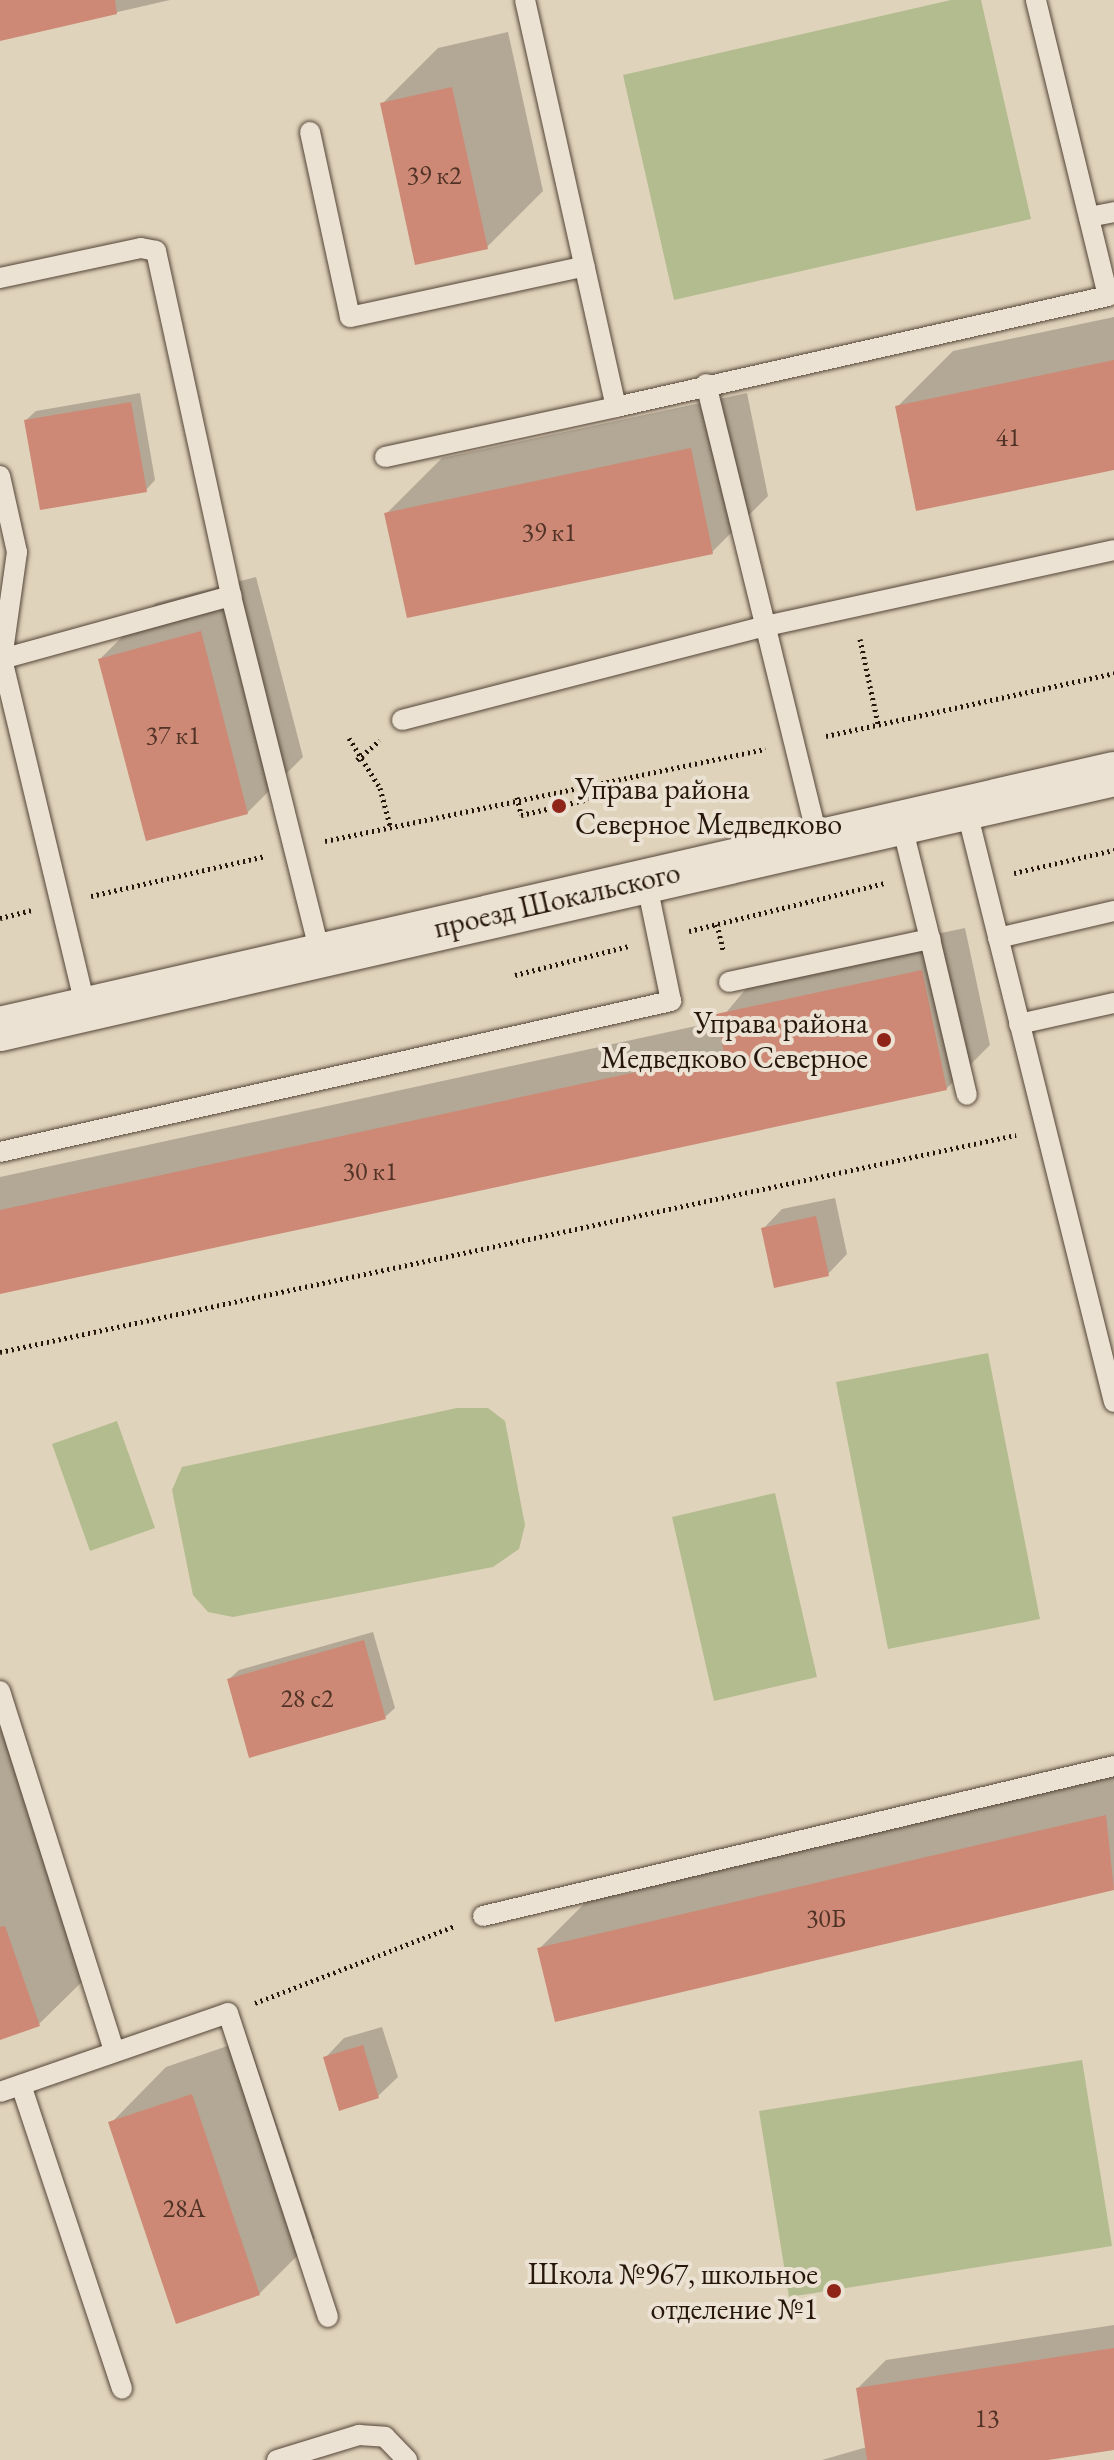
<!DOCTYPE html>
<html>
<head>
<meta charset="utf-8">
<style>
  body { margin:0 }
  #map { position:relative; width:1114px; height:2460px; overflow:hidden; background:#e0d3bb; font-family:"EB Garamond",serif }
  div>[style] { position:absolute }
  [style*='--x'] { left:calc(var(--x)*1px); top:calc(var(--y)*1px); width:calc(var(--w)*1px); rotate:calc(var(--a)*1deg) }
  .green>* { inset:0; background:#b3bc8f }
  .shadow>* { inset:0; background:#0003 }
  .building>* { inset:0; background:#cd8975 }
  .path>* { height:5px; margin-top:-2.5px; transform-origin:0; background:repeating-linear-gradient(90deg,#26160c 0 2px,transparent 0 6px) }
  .roads { filter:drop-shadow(0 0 2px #544538) drop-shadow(0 0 2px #544538) }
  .service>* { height:20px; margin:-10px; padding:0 10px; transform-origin:10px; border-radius:10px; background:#ebe2d3 }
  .tertiary>* { height:44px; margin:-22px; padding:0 22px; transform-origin:22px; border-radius:22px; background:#ebe2d3 }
  .dots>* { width:22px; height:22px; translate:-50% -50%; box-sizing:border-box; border:4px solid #ebe2d3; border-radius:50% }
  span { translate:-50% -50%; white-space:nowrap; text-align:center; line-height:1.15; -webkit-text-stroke:8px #ebe2d3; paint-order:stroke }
  .number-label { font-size:26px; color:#503326 }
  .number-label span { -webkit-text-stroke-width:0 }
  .poi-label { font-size:30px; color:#26160c }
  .left { translate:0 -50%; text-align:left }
  .right { translate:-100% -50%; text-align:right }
  .street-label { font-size:30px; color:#26160c }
</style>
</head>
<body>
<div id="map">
  <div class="green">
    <i style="clip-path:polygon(951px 0,981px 0,1031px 219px,674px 300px,623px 75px)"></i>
    <i style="clip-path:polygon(988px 1353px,1040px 1619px,888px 1649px,836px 1382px)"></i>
    <i style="clip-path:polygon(457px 1408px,488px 1408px,505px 1421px,525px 1525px,519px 1549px,493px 1567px,233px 1617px,208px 1612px,193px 1595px,172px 1490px,182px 1467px)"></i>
    <i style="clip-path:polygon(117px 1421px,155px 1528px,90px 1551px,52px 1444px)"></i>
    <i style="clip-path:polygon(775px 1493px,817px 1677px,714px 1701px,672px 1517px)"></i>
    <i style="clip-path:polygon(1082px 2060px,1112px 2246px,789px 2297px,759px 2111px)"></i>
  </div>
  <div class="shadow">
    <i style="clip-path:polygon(0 0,170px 0,0 39px)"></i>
    <i style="clip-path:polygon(508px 32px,543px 191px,487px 247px,382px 104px,438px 48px)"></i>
    <i style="clip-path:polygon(1114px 317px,1114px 468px,897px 407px,953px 351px)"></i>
    <i style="clip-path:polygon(140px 393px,155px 480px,146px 490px,26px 420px,36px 411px)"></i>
    <i style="clip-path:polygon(747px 393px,768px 496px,712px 552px,386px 514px,442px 458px)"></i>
    <i style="clip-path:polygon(256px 577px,303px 757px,247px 813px,100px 659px,156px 603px)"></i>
    <i style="clip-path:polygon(965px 928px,990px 1045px,946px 1089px,0 1292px,0 1177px,719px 1021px,761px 971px)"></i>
    <i style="clip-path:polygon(835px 1198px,847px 1254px,828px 1274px,763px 1229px,782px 1209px)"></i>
    <i style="clip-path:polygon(373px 1632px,395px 1708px,385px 1717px,229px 1679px,239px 1670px)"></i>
    <i style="clip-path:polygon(0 1701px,95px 1969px,39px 2024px,0 2038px)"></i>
    <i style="clip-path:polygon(1114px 1771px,1114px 1888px,556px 2020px,539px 1949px,595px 1893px)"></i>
    <i style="clip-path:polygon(382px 2027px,398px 2077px,378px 2096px,325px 2058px,344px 2038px)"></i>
    <i style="clip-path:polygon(248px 2039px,315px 2238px,259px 2294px,111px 2123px,166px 2067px)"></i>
    <i style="clip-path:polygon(1114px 2325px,1114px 2448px,1035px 2460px,822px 2460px,867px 2447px,858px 2388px,886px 2360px)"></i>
  </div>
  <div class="building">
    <i style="clip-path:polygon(0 0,115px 0,117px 14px,0 41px)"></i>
    <i style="clip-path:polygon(452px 87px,488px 249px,415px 265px,380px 103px)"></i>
    <i style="clip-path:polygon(1114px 360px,1114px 470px,916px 511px,895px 406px)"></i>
    <i style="clip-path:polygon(131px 402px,147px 492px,40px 510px,24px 420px)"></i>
    <i style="clip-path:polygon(691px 448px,713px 554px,407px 618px,384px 513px)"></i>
    <i style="clip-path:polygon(201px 631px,248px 814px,146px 841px,98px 659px)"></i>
    <i style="clip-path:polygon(922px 970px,947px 1090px,0 1294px,0 1210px,724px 1053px,716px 1014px)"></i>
    <i style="clip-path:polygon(816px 1216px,829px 1276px,774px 1288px,761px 1228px)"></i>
    <i style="clip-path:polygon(364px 1640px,386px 1719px,249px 1758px,227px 1679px)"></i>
    <i style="clip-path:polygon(1106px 1815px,1114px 1890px,555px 2022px,537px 1948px)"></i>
    <i style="clip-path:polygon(5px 1926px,40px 2026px,0 2040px,0 1927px)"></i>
    <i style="clip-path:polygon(363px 2045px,379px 2098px,339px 2111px,323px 2057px)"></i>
    <i style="clip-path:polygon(192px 2094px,260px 2295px,176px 2324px,108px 2122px)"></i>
    <i style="clip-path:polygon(1114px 2348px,1114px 2450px,1048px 2460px,867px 2460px,856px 2388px)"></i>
  </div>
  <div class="path">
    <i style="--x:860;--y:639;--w:87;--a:78"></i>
    <i style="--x:826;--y:736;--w:295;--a:-12.3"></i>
    <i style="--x:349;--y:738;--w:59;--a:58.2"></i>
    <i style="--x:380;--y:788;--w:39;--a:75"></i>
    <i style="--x:357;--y:760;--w:30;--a:-41"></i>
    <i style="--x:517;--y:797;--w:18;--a:77"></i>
    <i style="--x:521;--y:815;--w:39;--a:-13"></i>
    <i style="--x:559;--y:806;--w:35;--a:-13"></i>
    <i style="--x:593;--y:798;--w:18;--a:-103"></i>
    <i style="--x:325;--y:841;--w:450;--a:-11.8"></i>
    <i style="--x:1014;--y:873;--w:103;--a:-13"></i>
    <i style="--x:91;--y:896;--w:179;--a:-12.9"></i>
    <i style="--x:0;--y:918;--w:32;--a:-14"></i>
    <i style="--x:717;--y:924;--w:28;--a:77"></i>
    <i style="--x:689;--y:931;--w:202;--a:-13.8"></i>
    <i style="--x:515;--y:975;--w:118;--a:-14.3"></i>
    <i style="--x:0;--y:1352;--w:1039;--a:-12.06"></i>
    <i style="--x:255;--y:2003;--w:214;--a:-21.1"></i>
  </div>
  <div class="roads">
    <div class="service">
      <i style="--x:525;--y:0;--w:417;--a:77.4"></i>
      <i style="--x:616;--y:407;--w:504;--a:-12.71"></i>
      <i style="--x:1108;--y:296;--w:305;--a:-103.7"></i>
      <i style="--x:310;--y:132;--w:189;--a:77.8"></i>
      <i style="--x:350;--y:317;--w:240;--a:-12.2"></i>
      <i style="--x:1089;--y:217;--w:25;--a:-11"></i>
      <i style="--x:0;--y:278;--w:144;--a:-12"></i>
      <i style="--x:141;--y:248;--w:15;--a:11"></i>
      <i style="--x:156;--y:251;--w:353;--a:77.7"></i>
      <i style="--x:706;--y:384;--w:470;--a:76.2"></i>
      <i style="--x:385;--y:457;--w:236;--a:-12.2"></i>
      <i style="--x:0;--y:476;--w:78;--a:77.4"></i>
      <i style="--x:17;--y:552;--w:108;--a:98"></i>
      <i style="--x:2;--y:659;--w:359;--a:76.5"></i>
      <i style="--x:2;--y:659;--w:238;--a:-15.4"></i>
      <i style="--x:231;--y:596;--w:369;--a:76"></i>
      <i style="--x:402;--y:720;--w:376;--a:-14.5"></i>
      <i style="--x:766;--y:626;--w:356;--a:-12.3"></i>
      <i style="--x:966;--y:808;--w:612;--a:76.01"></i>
      <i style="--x:998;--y:938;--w:119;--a:-13.1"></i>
      <i style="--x:930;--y:939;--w:160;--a:76.7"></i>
      <i style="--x:729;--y:982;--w:206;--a:-12.1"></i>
      <i style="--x:930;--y:939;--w:121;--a:-103.9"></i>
      <i style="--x:1019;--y:1024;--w:97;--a:-12.5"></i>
      <i style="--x:0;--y:1152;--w:688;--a:-12.68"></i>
      <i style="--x:671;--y:1001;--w:124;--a:-101.7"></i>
      <i style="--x:0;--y:1691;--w:377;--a:72.4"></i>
      <i style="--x:483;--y:1916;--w:649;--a:-13.37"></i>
      <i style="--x:21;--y:2085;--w:320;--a:71.6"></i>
      <i style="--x:0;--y:2092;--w:241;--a:-19.1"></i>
      <i style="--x:228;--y:2013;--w:320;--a:71.8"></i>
      <i style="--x:277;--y:2460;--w:86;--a:-17"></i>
      <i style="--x:359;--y:2435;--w:26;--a:4"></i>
      <i style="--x:385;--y:2437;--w:32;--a:46"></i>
    </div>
    <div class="tertiary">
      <i style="--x:0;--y:1029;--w:1143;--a:-12.89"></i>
    </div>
  </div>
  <div class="dots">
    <i style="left:559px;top:806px;background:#8f2418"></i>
    <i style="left:884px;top:1040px;background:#8f2418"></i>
    <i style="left:834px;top:2291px;background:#8f2418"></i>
  </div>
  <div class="number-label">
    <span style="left:434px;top:176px">39 к2</span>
    <span style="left:1008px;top:438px">41</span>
    <span style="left:549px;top:533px">39 к1</span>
    <span style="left:173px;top:736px">37 к1</span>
    <span style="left:370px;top:1172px">30 к1</span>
    <span style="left:307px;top:1699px">28 с2</span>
    <span style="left:826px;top:1919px">30Б</span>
    <span style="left:184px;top:2209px">28А</span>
    <span style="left:987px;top:2419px">13</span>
  </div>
  <div class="poi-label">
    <span class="left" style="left:575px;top:806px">Управа района<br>Северное Медведково</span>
    <span class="right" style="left:868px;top:1040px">Управа района<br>Медведково Северное</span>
    <span class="right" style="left:818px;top:2291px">Школа №967, школьное<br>отделение №1</span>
  </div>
  <div class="street-label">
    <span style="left:557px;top:900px;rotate:-13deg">проезд Шокальского</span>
  </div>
</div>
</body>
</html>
